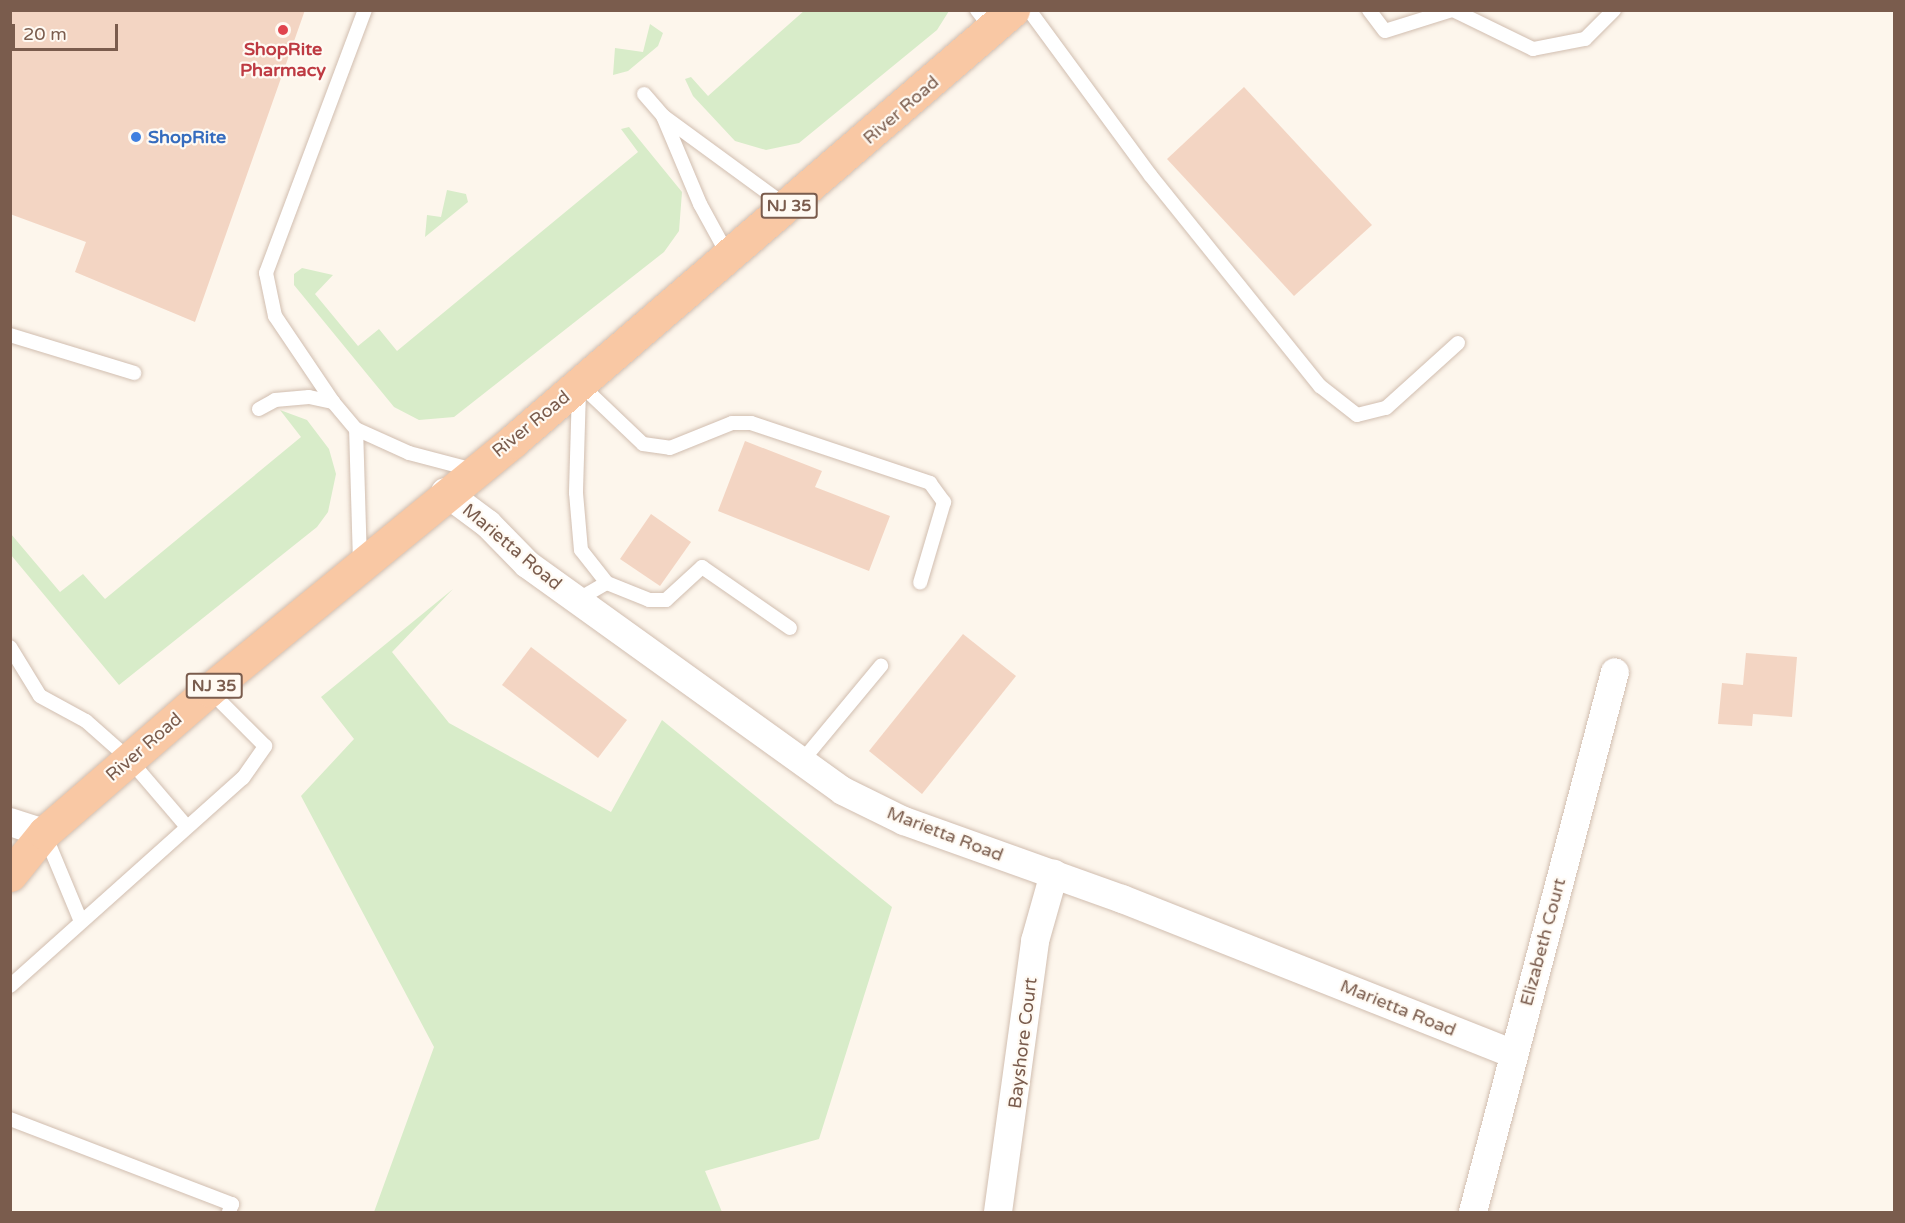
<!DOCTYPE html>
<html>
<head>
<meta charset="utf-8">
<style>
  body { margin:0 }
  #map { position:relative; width:1905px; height:1223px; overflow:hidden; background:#fdf6ec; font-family:"Varela Round",sans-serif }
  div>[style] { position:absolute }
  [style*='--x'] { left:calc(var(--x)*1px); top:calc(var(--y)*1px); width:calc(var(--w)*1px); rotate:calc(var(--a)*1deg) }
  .green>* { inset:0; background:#d8ecc9 }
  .building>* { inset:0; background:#f3d5c3 }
  .roads { filter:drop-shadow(0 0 2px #d1beb0) drop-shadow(0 0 2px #d1beb0) }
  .service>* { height:14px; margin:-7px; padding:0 7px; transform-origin:7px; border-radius:7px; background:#fff }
  .minor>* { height:28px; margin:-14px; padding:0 14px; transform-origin:14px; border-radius:14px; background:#fff }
  .trunk>* { height:33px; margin:-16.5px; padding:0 16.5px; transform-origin:16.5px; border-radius:16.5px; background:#f9c8a4 }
  .dots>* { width:16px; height:16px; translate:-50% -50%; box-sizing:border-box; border:3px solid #fffaf3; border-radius:50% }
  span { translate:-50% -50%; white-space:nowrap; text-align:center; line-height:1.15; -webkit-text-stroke:4.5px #fffaf3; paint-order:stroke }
  .shield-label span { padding:2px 4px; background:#fffaf3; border:2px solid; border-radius:4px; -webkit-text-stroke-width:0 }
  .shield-label { font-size:16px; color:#7a5c4d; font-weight:700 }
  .health-label { font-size:18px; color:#be3a42; font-weight:700 }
  .street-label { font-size:18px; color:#7a5c4d }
  .shop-label { font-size:18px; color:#366cbe; font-weight:700 }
  .left { translate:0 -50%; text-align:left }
  .frame { position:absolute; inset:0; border:12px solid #7a5c4d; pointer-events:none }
  .scale { position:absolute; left:12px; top:24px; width:106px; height:27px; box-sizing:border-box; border:3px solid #7a5c4d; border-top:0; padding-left:8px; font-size:18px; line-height:21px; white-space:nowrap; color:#7a5c4d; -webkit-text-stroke:4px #fffaf3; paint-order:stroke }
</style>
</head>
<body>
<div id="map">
  <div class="green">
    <i style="clip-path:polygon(805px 10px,949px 11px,937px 30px,799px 143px,766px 150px,735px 141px,693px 96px,685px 79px,691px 77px,708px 96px)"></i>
    <i style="clip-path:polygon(650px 24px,663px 33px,658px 46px,628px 71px,613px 75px,615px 48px,643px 52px)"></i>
    <i style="clip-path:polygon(629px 127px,682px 192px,679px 231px,664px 252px,454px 417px,419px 420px,394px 407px,294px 285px,294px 274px,302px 268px,333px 275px,315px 294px,358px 346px,379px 329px,397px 351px,638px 152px,621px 129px)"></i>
    <i style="clip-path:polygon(447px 190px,466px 194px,468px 202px,425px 237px,427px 215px,441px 217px)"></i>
    <i style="clip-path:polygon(280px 410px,307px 420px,329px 449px,336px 474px,328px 512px,317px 527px,119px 685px,11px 555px,11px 534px,60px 592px,83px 574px,105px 599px,301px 437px)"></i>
    <i style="clip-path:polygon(453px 589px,392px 652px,449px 723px,611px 812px,662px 720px,892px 907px,819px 1139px,705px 1171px,722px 1212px,374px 1212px,434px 1047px,301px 796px,354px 739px,321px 697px)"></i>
  </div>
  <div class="building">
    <i style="clip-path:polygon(10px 10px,305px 10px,195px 322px,75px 272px,86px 242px,10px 214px)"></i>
    <i style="clip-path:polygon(1244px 87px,1372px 225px,1294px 296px,1167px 159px)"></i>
    <i style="clip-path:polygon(745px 441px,822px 471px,815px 487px,890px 516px,869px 571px,718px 511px)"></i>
    <i style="clip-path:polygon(651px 514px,691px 542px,660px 586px,620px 559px)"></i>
    <i style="clip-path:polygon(963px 634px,1016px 676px,922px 794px,869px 751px)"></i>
    <i style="clip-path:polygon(531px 647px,627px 720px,598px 758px,502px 685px)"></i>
    <i style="clip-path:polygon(1746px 653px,1797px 657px,1792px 717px,1753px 714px,1752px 726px,1718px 724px,1722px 683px,1743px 685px)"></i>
  </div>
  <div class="roads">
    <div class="service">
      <i style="--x:977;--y:10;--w:24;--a:52"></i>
      <i style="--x:1029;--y:10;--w:206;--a:53.7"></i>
      <i style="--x:1151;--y:176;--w:270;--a:51.2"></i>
      <i style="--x:1320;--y:386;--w:47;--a:38.1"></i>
      <i style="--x:1357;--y:415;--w:30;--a:-14"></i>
      <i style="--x:1386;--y:408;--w:97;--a:-42.1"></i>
      <i style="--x:1369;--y:10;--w:26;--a:53"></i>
      <i style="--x:1385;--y:31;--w:70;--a:-17.4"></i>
      <i style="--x:1453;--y:10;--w:89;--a:26"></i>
      <i style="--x:1533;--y:49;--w:53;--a:-10.9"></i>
      <i style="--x:1585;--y:39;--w:41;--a:-45"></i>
      <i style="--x:644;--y:94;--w:29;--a:49"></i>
      <i style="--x:729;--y:257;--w:60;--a:-118.7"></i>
      <i style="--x:700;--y:204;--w:95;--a:-112.8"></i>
      <i style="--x:663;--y:116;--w:152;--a:36.2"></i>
      <i style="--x:10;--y:335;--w:130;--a:17"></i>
      <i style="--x:580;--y:384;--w:87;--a:43.6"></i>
      <i style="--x:643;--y:444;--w:27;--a:8"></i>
      <i style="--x:670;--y:448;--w:67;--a:-22"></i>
      <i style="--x:732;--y:423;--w:19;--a:0"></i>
      <i style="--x:751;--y:423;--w:189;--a:18.5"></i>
      <i style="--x:930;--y:483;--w:24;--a:54"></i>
      <i style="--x:944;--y:502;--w:84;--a:106.5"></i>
      <i style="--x:579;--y:390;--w:103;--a:91.7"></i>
      <i style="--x:576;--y:493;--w:57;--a:85"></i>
      <i style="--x:581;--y:550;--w:42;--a:51.8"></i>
      <i style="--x:333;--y:402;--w:104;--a:-124"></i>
      <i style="--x:275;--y:316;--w:44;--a:-101.8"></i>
      <i style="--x:266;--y:273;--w:281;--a:-69.4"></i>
      <i style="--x:259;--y:409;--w:18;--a:-29"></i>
      <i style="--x:275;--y:400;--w:34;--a:-5"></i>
      <i style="--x:309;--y:397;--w:25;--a:12"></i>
      <i style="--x:333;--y:402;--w:35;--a:50"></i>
      <i style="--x:360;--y:562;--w:133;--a:-91.7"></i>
      <i style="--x:356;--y:429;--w:58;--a:24.4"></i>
      <i style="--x:409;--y:453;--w:67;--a:14.7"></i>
      <i style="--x:577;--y:600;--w:34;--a:-30"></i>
      <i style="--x:607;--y:583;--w:45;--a:22"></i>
      <i style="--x:649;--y:600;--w:17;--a:0"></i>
      <i style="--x:666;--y:600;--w:49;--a:-42.5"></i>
      <i style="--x:702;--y:567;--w:107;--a:34.7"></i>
      <i style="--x:10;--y:647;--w:57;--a:58.5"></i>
      <i style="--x:40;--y:696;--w:52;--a:28.5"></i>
      <i style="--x:86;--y:721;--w:57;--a:41.5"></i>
      <i style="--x:129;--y:759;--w:89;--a:49.5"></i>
      <i style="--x:802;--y:761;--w:124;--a:-50.3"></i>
      <i style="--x:45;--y:835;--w:91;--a:67.4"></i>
      <i style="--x:10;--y:986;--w:312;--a:-41.8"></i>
      <i style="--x:243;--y:778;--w:39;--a:-55"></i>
      <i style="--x:265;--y:746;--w:79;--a:-135"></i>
      <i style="--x:10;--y:1119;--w:238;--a:21"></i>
      <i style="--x:232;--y:1204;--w:9;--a:111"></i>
    </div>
    <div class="minor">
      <i style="--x:445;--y:492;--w:54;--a:36.7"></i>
      <i style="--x:488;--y:524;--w:56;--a:45.7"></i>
      <i style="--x:527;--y:564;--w:389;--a:35.7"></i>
      <i style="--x:843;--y:791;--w:68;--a:26.2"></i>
      <i style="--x:904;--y:821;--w:232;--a:19.7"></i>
      <i style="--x:1122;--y:899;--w:421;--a:21.6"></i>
      <i style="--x:10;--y:822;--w:36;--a:18"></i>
      <i style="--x:998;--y:1212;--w:274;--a:-82.2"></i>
      <i style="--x:1035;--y:941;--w:70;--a:-74.2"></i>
      <i style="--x:1473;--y:1212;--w:558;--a:-75.27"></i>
    </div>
    <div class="trunk">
      <i style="--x:10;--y:875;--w:54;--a:-51"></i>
      <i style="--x:44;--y:833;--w:218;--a:-40.9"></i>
      <i style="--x:209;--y:690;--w:393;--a:-39.3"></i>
      <i style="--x:513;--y:441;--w:660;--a:-40.76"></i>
    </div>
  </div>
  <div class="dots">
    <i style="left:283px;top:30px;background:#e0444e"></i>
    <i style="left:136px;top:137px;background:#3f7fe0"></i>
  </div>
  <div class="shield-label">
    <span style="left:789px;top:206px">NJ 35</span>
    <span style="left:214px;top:686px">NJ 35</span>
  </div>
  <div class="health-label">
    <span style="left:283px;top:60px">ShopRite<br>Pharmacy</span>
  </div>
  <div class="street-label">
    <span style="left:901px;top:110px;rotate:-41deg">River Road</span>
    <span style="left:531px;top:424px;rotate:-39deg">River Road</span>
    <span style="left:512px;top:547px;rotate:40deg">Marietta Road</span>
    <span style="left:144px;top:747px;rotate:-41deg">River Road</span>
    <span style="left:945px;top:834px;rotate:21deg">Marietta Road</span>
    <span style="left:1543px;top:942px;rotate:-75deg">Elizabeth Court</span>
    <span style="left:1398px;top:1008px;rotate:22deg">Marietta Road</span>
    <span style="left:1023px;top:1043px;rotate:-83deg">Bayshore Court</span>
  </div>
  <div class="shop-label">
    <span class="left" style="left:148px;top:137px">ShopRite</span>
  </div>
  <div class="frame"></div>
  <div class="scale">20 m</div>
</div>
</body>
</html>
